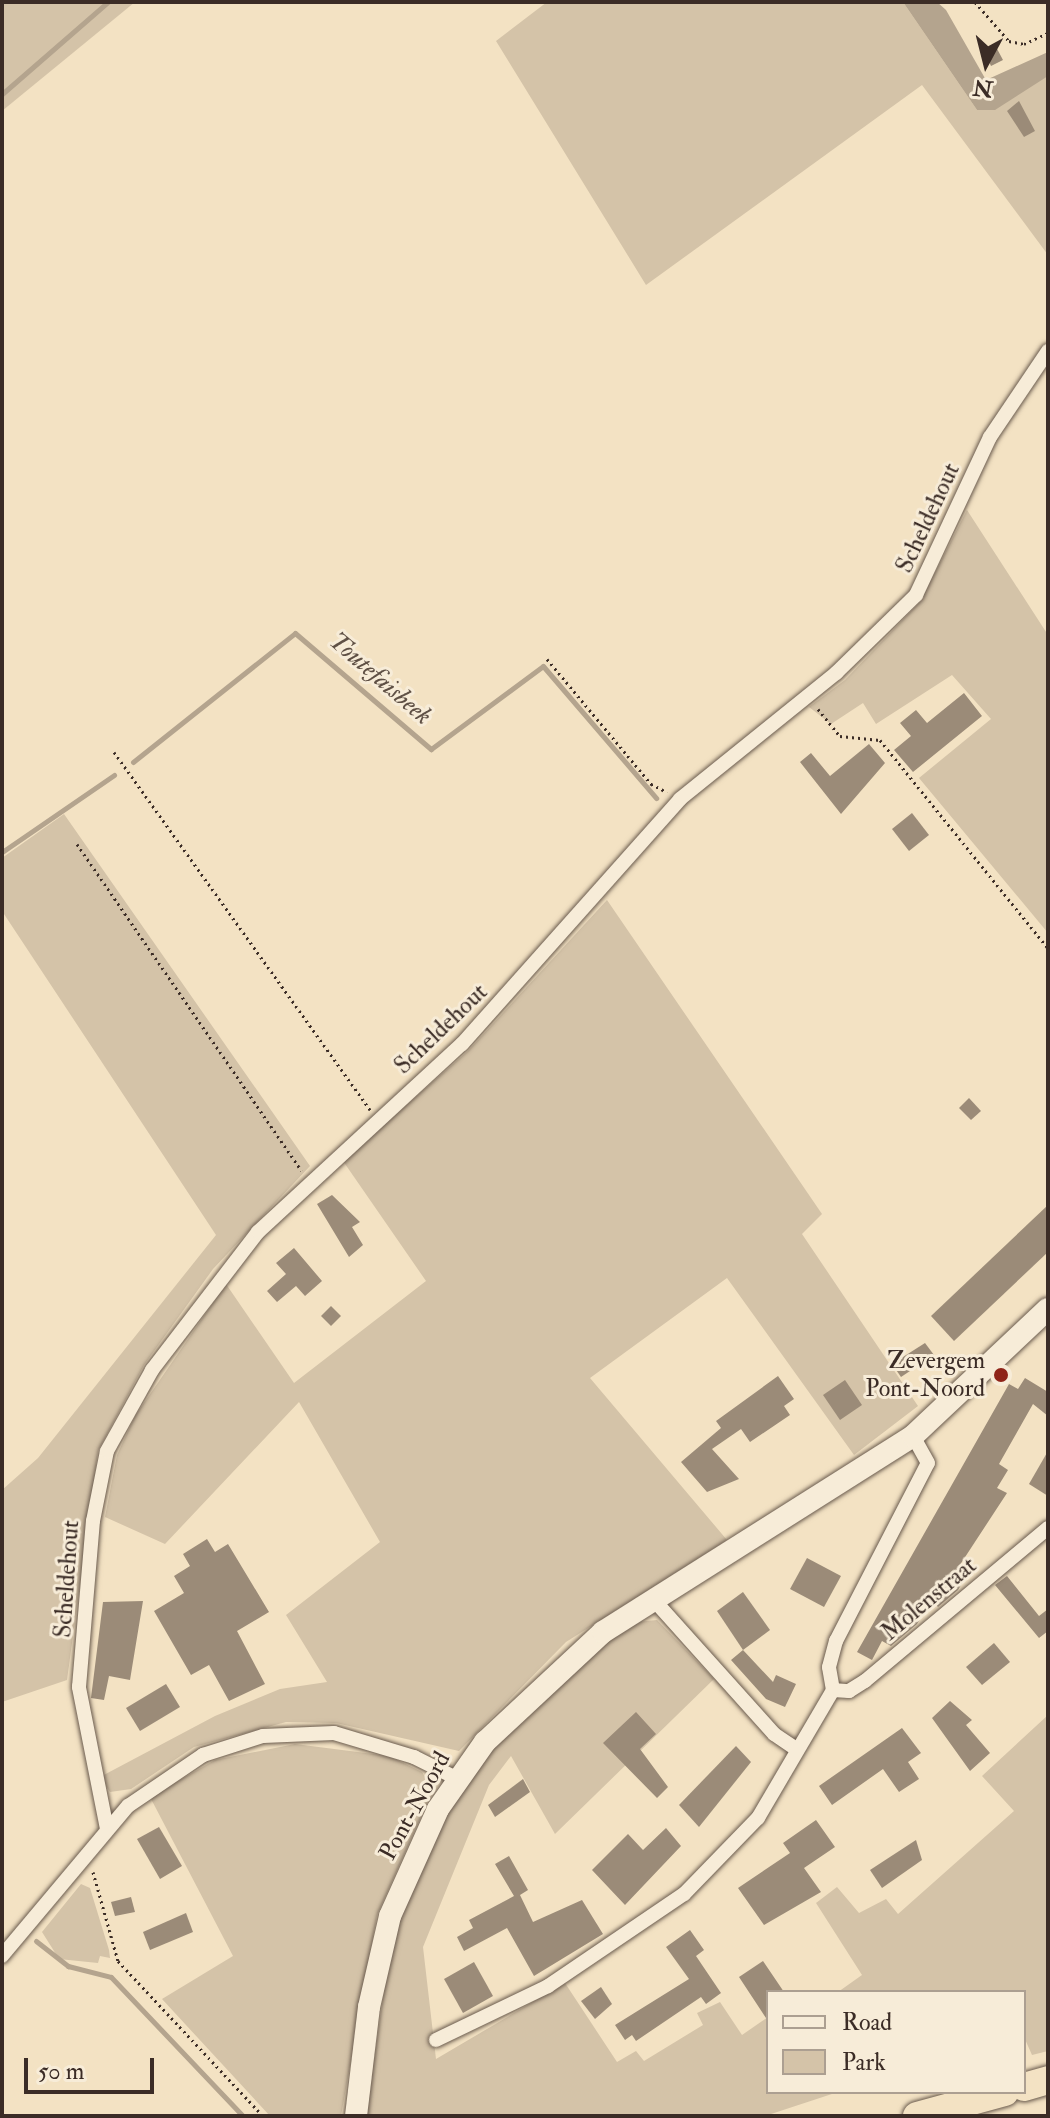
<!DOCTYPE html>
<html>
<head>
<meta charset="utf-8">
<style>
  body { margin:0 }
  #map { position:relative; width:1050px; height:2118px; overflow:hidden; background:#f3e2c3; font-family:"IM FELL Double Pica",serif }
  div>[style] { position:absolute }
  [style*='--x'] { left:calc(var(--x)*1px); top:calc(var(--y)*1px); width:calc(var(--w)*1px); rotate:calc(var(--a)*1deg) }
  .green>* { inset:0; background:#d4c3a8 }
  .water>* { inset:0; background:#b4a48e }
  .stream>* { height:5px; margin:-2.5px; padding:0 2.5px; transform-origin:2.5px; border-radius:2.5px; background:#b4a48e }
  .building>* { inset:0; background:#9b8b78 }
  .path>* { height:3px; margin-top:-1.5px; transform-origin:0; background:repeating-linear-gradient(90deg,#3b2c26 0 2px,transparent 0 6px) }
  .roads { filter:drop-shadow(0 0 2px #695a4d) drop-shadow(0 0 2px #695a4d) }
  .street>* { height:14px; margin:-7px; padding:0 7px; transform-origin:7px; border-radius:7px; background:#f7ecd8 }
  .secondary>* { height:22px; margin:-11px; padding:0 11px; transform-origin:11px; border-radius:11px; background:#f7ecd8 }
  .highway>* { height:28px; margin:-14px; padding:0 14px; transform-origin:14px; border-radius:14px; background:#f3e2c3 }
  .dots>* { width:22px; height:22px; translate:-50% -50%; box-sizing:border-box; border:4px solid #f7ecd8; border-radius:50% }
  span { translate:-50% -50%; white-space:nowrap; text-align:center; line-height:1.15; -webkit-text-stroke:6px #f7ecd8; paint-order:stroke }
  .street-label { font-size:24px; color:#3b2c26 }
  .poi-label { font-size:24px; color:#3b2c26 }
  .right { translate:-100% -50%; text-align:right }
  .water-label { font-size:26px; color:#5f5045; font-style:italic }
  .frame { position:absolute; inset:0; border:4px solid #3b2c26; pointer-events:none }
  .legend { position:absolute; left:766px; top:1990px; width:260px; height:104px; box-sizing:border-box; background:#f7ecd8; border:2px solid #ac9f91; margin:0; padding:10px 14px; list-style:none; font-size:24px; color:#3b2c26 }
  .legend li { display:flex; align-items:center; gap:16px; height:40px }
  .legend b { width:40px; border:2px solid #ac9f91 }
  .north { position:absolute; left:946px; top:24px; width:80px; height:80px; -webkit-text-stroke:6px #f7ecd8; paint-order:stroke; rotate:187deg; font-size:22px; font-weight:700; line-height:32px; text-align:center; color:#3b2c26 }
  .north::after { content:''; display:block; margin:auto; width:28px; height:36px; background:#3b2c26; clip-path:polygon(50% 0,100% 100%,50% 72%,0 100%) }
  .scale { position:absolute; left:24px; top:2058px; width:130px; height:36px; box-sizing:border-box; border:4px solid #3b2c26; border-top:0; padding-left:10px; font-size:24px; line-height:28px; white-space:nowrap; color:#3b2c26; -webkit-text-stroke:6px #f7ecd8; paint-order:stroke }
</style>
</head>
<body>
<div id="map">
  <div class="green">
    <i style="clip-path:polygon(2px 2px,135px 2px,2px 111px)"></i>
    <i style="clip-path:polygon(547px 2px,903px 2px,977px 110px,1048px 76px,1048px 255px,922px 85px,646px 285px,496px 41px)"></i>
    <i style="clip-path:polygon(967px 510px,1048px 635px,1048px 933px,919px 778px,991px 719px,952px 675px,876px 724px,863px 703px,831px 724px,809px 707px,845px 680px,920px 602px)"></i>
    <i style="clip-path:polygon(64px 814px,310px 1166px,213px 1269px,144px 1365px,98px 1451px,67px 1680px,2px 1702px,2px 1490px,38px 1458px,216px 1235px,2px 911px,2px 858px)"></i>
    <i style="clip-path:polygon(607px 900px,822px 1214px,802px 1234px,918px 1406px,854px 1455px,727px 1278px,590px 1378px,727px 1540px,566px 1642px,459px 1751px,336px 1723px,286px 1722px,194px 1747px,131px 1789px,110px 1792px,100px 1777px,215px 1716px,280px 1689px,327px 1682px,286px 1615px,380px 1542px,299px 1402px,165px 1544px,105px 1517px,117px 1455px,135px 1416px,226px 1284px,294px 1383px,426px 1281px,343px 1161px,468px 1051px)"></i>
    <i style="clip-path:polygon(657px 1620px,714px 1679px,555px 1834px,511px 1756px,489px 1785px,423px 1947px,436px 2059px,565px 1983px,617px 2062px,636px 2051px,644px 2061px,703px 2025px,697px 2013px,720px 2002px,742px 2035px,768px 2017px,768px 2092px,838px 2092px,765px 2116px,366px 2116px,390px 1949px,430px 1837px,505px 1732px,606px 1640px,637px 1622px)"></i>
    <i style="clip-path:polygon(1048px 1715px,1048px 2051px,1032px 2055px,1024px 2037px,1024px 1992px,838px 1992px,862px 1975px,816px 1903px,837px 1887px,859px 1913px,886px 1899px,898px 1914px,1014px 1811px,982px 1776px)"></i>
    <i style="clip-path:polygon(295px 1744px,389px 1756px,422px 1772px,433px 1790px,377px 1915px,341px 2116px,270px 2116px,162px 1999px,233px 1956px,150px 1797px,215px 1760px)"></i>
    <i style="clip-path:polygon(81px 1884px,90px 1888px,109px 1950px,110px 1958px,100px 1956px,98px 1963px,59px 1959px,42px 1932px)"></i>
  </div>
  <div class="water">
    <i style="clip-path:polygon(903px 2px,937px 2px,946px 10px,986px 80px,1048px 52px,1048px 76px,995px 110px,977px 110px)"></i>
  </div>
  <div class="stream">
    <i style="--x:2;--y:94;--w:140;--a:-41"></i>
    <i style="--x:133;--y:762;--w:207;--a:-38.5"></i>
    <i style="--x:295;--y:633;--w:179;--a:40.5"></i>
    <i style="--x:431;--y:749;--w:139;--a:-36.5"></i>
    <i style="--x:543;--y:666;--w:174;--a:49.4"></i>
    <i style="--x:2;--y:852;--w:136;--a:-34.5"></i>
    <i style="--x:36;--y:1941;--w:41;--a:38"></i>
    <i style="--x:68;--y:1966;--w:44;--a:14.3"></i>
    <i style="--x:111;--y:1977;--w:192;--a:46.5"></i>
  </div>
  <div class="building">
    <i style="clip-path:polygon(995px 45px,1003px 60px,991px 66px,984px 51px)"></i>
    <i style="clip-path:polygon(1019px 101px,1035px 131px,1024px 137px,1007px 111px)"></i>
    <i style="clip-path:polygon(964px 693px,982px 716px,913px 772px,894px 750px,911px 736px,900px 723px,916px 710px,927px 723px)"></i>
    <i style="clip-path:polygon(869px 744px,885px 763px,841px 814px,800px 762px,811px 753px,830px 776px)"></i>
    <i style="clip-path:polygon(912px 813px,929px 835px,909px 851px,892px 829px)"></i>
    <i style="clip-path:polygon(969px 1098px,981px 1111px,971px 1120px,959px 1108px)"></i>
    <i style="clip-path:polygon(332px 1195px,360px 1222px,352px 1227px,363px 1245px,349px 1257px,317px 1204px)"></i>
    <i style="clip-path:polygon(1048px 1205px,1048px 1252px,954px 1341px,931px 1316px)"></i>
    <i style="clip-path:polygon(294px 1248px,322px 1281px,305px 1296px,296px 1286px,277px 1302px,267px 1291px,286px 1274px,276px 1263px)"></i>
    <i style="clip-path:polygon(331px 1306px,341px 1316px,331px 1326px,321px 1316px)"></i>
    <i style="clip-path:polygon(925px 1343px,934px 1355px,901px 1377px,892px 1364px)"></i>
    <i style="clip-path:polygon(778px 1376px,794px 1399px,784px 1406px,790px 1415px,750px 1442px,741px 1429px,712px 1449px,739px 1479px,707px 1492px,681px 1462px,721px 1428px,716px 1421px)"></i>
    <i style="clip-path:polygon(1025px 1378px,1048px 1392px,1048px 1416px,1033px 1404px,999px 1464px,1008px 1470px,997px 1488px,1007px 1493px,954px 1574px,964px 1580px,958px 1590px,938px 1607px,932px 1600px,917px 1624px,891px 1646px,882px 1641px,872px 1660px,857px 1652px,1009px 1384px,1018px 1389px)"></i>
    <i style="clip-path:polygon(845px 1380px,862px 1405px,840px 1420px,823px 1395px)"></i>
    <i style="clip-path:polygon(1048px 1451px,1048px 1496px,1029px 1484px)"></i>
    <i style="clip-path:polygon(207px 1539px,215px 1552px,228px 1544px,269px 1612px,237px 1631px,265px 1684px,229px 1701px,209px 1665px,191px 1675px,154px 1611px,184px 1593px,174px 1576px,190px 1566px,183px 1554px)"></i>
    <i style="clip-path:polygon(807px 1558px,841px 1576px,824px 1607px,790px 1589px)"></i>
    <i style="clip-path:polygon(1007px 1576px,1039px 1616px,1048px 1609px,1048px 1631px,1039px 1638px,995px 1585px)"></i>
    <i style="clip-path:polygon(743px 1592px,770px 1630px,743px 1650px,717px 1611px)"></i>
    <i style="clip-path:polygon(143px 1601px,130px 1680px,109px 1676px,104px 1700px,91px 1698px,103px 1602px)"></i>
    <i style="clip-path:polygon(994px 1643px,1010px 1662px,982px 1685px,966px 1667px)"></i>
    <i style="clip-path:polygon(743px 1650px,773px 1682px,776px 1675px,796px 1684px,785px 1707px,766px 1699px,731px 1660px)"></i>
    <i style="clip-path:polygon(166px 1684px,180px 1707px,140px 1731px,126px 1708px)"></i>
    <i style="clip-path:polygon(950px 1701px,972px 1720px,966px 1725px,990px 1753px,970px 1771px,932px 1718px)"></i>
    <i style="clip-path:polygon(636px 1712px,656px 1734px,640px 1749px,668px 1787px,657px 1798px,603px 1743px)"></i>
    <i style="clip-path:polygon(902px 1728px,921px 1753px,908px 1762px,919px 1779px,899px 1792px,883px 1769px,832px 1805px,819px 1786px)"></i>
    <i style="clip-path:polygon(736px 1746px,751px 1762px,699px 1827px,679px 1805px)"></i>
    <i style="clip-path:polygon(523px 1779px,530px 1792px,495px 1817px,488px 1805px)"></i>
    <i style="clip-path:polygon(816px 1820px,835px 1847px,804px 1868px,821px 1892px,764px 1925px,738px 1888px,790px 1853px,783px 1843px)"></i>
    <i style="clip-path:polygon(159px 1827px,182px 1866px,160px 1879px,137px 1839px)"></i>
    <i style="clip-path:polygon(666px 1828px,681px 1846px,625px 1905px,592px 1870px,628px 1834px,643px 1850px)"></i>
    <i style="clip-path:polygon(916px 1840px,922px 1860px,882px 1888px,870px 1870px)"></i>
    <i style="clip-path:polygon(509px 1856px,528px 1890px,520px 1895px,533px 1922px,582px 1900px,603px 1934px,534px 1976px,507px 1928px,464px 1951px,457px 1937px,473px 1928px,469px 1920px,514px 1896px,495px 1864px)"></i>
    <i style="clip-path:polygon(131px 1897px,135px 1912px,115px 1916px,111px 1902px)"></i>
    <i style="clip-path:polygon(186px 1913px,193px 1932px,150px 1950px,143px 1932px)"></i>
    <i style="clip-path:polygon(690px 1930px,704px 1950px,696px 1956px,721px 1993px,706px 2004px,701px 1997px,636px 2041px,632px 2035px,625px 2040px,615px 2025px,689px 1979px,666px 1947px)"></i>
    <i style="clip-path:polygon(763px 1961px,784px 1992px,768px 1992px,768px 2021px,739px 1977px)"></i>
    <i style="clip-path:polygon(474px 1962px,493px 1996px,463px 2013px,444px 1979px)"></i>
    <i style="clip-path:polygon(601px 1987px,612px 2004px,595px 2019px,581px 2001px)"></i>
  </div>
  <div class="path">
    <i style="--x:975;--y:2;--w:52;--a:48.9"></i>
    <i style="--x:1009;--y:41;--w:15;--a:11"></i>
    <i style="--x:1024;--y:44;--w:26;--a:-25"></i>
    <i style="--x:547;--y:659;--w:163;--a:50.2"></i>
    <i style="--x:651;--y:784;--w:18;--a:27"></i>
    <i style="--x:818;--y:709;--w:35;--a:51"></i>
    <i style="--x:840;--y:736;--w:40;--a:5.7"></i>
    <i style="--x:880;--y:740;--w:267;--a:51.1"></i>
    <i style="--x:114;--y:752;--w:440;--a:54.4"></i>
    <i style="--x:77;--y:844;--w:396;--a:55.5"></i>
    <i style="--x:93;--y:1872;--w:92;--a:74.3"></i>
    <i style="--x:118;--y:1961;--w:212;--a:46.9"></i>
  </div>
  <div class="roads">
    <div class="street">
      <i style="--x:653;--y:1599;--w:181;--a:48.1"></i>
      <i style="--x:774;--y:1734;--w:27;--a:34"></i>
      <i style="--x:833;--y:1690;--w:23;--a:-100"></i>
      <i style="--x:829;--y:1667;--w:27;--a:-75"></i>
      <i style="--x:836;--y:1641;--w:200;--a:-62.7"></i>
      <i style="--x:928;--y:1463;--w:31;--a:-119"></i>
      <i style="--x:833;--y:1690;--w:16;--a:4"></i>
      <i style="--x:849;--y:1691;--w:19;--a:-32"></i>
      <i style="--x:865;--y:1681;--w:239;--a:-39.9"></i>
      <i style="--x:107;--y:1829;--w:145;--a:-101.2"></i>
      <i style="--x:79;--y:1687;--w:167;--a:-85.2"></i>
      <i style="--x:93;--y:1521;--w:71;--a:-78.7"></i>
      <i style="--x:107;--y:1451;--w:93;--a:-60.9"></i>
      <i style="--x:152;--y:1370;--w:174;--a:-52.5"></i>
      <i style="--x:258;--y:1232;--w:277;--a:-42.7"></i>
      <i style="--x:462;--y:1044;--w:328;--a:-48.3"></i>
      <i style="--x:680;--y:799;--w:201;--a:-38.9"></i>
      <i style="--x:836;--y:673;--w:112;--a:-44.3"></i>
      <i style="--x:916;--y:595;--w:174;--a:-64.9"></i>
      <i style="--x:990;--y:437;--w:104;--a:-56"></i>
      <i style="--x:2;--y:1956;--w:196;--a:-50"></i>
      <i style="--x:128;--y:1806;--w:91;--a:-34.2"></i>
      <i style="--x:203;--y:1755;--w:63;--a:-17.6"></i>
      <i style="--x:263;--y:1736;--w:71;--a:-2.4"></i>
      <i style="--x:334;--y:1733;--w:84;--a:16.7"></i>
      <i style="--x:414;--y:1757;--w:47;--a:26.6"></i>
      <i style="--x:436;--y:2040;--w:124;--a:-25.7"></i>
      <i style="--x:548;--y:1986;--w:164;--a:-34.1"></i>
      <i style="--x:684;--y:1894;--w:106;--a:-45.8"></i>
      <i style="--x:758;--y:1818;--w:148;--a:-59.6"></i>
    </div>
    <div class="secondary">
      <i style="--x:356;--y:2116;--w:110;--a:-83.2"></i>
      <i style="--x:369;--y:2007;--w:93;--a:-77"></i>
      <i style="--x:390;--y:1916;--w:117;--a:-65.8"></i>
      <i style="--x:438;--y:1809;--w:82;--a:-55"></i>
      <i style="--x:485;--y:1742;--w:161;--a:-43"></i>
      <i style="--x:603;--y:1632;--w:367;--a:-32.3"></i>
      <i style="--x:913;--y:1436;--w:185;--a:-43.3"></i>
    </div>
    <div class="highway">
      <i style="--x:1024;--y:2087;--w:25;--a:-16"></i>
      <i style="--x:917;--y:2116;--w:91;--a:-15.3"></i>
    </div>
  </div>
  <div class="dots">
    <i style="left:1001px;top:1375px;background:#8f2418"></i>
  </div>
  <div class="street-label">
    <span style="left:928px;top:518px;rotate:-65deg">Scheldehout</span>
    <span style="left:441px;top:1029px;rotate:-44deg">Scheldehout</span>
    <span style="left:67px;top:1579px;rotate:-86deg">Scheldehout</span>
    <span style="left:929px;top:1599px;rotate:-40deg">Molenstraat</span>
    <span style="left:415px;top:1806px;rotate:-61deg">Pont-Noord</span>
  </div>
  <div class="poi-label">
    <span class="right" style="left:985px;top:1375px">Zevergem<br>Pont-Noord</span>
  </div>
  <div class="water-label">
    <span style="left:380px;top:679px;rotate:41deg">Toutefaisbeek</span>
  </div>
  <div class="frame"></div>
  <ul class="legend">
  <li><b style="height:10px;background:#f7ecd8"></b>Road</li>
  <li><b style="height:22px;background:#d4c3a8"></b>Park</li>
  </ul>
  <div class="north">N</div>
  <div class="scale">50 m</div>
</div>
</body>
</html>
